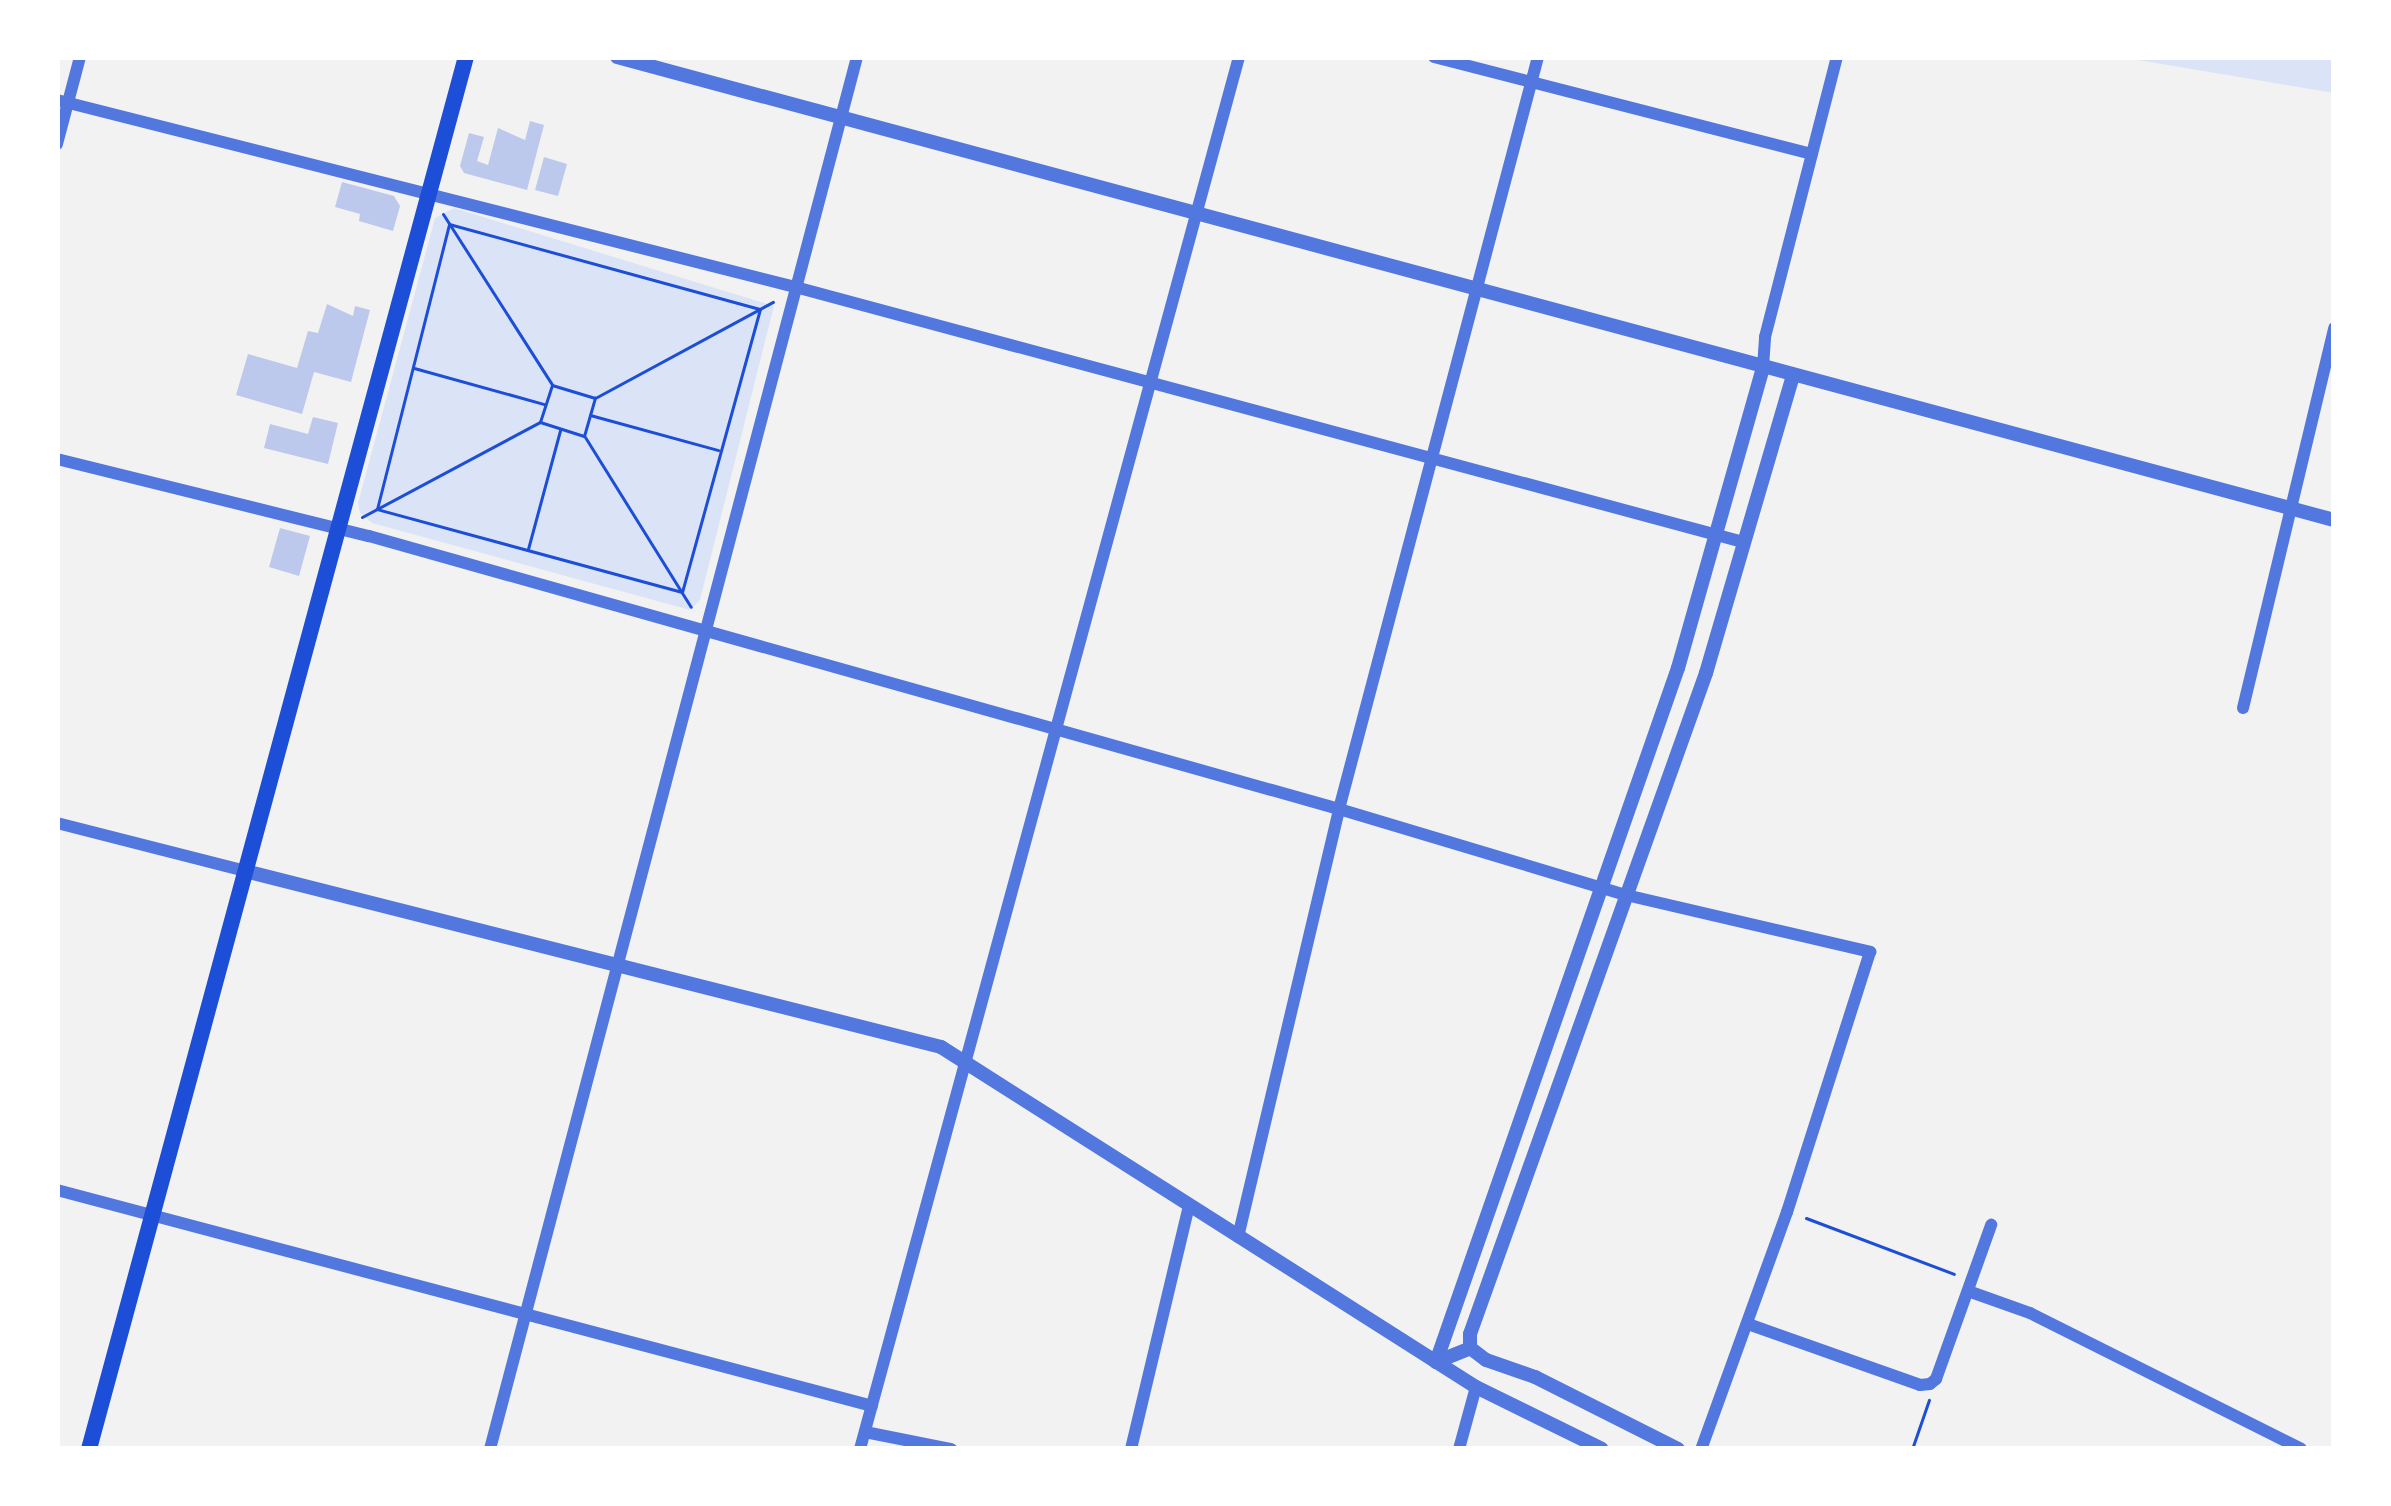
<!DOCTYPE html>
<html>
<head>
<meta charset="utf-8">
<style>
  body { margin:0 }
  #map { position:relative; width:2391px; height:1506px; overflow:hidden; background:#f2f2f2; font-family:Poppins,sans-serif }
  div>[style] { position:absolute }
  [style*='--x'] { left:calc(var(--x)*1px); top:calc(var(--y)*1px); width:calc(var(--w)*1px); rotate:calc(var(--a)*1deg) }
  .green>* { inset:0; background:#dbe4f7 }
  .building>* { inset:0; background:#bdc9ec }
  .path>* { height:3px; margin:-1.5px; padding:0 1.5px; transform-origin:1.5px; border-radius:1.5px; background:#1d4ed8 }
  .minor>* { height:12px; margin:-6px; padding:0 6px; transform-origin:6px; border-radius:6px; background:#5277de }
  .tertiary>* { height:14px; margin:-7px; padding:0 7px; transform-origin:7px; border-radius:7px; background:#5277de }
  .secondary>* { height:16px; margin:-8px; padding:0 8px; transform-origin:8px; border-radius:8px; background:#1d4ed8 }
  span { translate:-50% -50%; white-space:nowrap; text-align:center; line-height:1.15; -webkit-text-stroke:12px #fff; paint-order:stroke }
  .frame { position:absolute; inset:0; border:60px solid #fff; pointer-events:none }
</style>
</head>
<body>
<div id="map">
  <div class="green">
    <i style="clip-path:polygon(2120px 57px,2334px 57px,2334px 93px)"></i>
    <i style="clip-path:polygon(454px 208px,774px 306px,700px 600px,690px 610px,372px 523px,360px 513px,358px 503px,435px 218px)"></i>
  </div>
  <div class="building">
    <i style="clip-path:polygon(530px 121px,544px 125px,527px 190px,464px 173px,460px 166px,469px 133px,484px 137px,477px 161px,488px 165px,498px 128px,525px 140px)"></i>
    <i style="clip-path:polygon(544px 157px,567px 164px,558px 196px,535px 190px)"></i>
    <i style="clip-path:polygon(342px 182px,394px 196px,400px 206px,393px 231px,359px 221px,360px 214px,335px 207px)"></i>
    <i style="clip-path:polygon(327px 304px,353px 316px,355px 306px,370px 310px,351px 382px,314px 372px,302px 414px,236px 395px,248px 354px,297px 368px,308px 331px,318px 333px)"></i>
    <i style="clip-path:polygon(313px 417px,338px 423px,328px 464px,264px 448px,270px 424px,308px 434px)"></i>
    <i style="clip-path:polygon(280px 528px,310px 536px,299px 576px,269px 567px)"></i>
  </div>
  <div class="path">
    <i style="--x:443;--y:214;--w:201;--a:57.4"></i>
    <i style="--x:449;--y:224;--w:322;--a:15.3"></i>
    <i style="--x:760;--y:309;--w:294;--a:105.4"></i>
    <i style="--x:682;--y:592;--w:316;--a:-164.8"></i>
    <i style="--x:377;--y:509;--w:294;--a:-75.8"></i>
    <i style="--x:414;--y:368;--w:135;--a:15.5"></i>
    <i style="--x:597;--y:397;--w:200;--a:-28.4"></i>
    <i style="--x:590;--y:415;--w:133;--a:15.3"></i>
    <i style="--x:585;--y:437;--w:200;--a:58.1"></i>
    <i style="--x:362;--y:517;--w:202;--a:-28.1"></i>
    <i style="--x:540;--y:422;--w:46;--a:17.7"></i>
    <i style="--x:584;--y:436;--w:40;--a:-74"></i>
    <i style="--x:595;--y:398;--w:45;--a:-163.2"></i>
    <i style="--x:552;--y:385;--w:39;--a:108"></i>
    <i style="--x:528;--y:549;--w:123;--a:-74.9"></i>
    <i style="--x:1806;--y:1218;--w:158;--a:20.7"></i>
    <i style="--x:1912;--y:1449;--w:52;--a:-70.9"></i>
  </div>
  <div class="minor">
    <i style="--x:1434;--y:57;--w:390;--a:14.4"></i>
    <i style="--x:57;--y:100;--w:765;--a:14.22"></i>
    <i style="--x:799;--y:288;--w:978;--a:15.06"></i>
    <i style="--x:57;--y:144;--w:90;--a:-75.2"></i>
    <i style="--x:1763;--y:367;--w:30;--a:-86"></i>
    <i style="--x:1765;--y:337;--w:289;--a:-75.6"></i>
    <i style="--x:57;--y:459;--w:321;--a:13.9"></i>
    <i style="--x:369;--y:536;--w:1008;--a:15.72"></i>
    <i style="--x:1339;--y:809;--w:300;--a:16.7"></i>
    <i style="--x:1626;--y:895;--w:251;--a:13.1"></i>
    <i style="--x:1870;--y:952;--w:273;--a:107.7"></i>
    <i style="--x:1787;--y:1212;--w:252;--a:109.9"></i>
    <i style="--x:2243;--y:708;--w:391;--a:-76.5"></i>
    <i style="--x:57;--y:823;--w:198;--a:14.3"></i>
    <i style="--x:57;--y:1190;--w:843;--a:14.84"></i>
    <i style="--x:1238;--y:1237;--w:440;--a:-76.7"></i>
    <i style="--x:1339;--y:809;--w:778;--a:-75.18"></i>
    <i style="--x:1968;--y:1291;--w:66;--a:19.5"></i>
    <i style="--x:2030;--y:1313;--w:303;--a:26.6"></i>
    <i style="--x:1748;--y:1324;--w:182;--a:19.5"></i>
    <i style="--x:1920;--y:1385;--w:10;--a:-6"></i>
    <i style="--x:1930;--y:1384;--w:8;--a:-40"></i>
    <i style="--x:1936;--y:1379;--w:164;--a:-70.3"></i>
    <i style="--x:865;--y:1432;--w:88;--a:11.2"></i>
    <i style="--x:490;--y:1449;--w:1440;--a:-75.23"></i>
    <i style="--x:860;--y:1449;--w:1443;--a:-74.77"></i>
    <i style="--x:1131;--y:1449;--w:251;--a:-76.6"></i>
    <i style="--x:1459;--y:1449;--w:64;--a:-74.7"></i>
  </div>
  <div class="tertiary">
    <i style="--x:617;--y:57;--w:1778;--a:15.09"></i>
    <i style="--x:249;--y:872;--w:714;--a:14.19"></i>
    <i style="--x:941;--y:1047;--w:634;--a:32.44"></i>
    <i style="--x:1476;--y:1387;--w:140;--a:26.2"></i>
    <i style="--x:1436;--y:1362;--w:735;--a:-70.78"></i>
    <i style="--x:1678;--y:668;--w:313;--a:-74.2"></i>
    <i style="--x:1436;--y:1362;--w:37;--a:-22"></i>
    <i style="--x:1678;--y:1449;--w:160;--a:-153.3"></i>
    <i style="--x:1535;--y:1377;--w:52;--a:-160.9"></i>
    <i style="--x:1486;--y:1360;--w:20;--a:-143"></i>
    <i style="--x:1470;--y:1348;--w:14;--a:-90"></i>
    <i style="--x:1470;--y:1334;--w:702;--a:-70.35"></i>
    <i style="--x:1706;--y:673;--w:310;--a:-73.7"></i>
  </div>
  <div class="secondary">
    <i style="--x:89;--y:1449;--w:1442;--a:-74.85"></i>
  </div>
  <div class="frame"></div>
</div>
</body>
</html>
